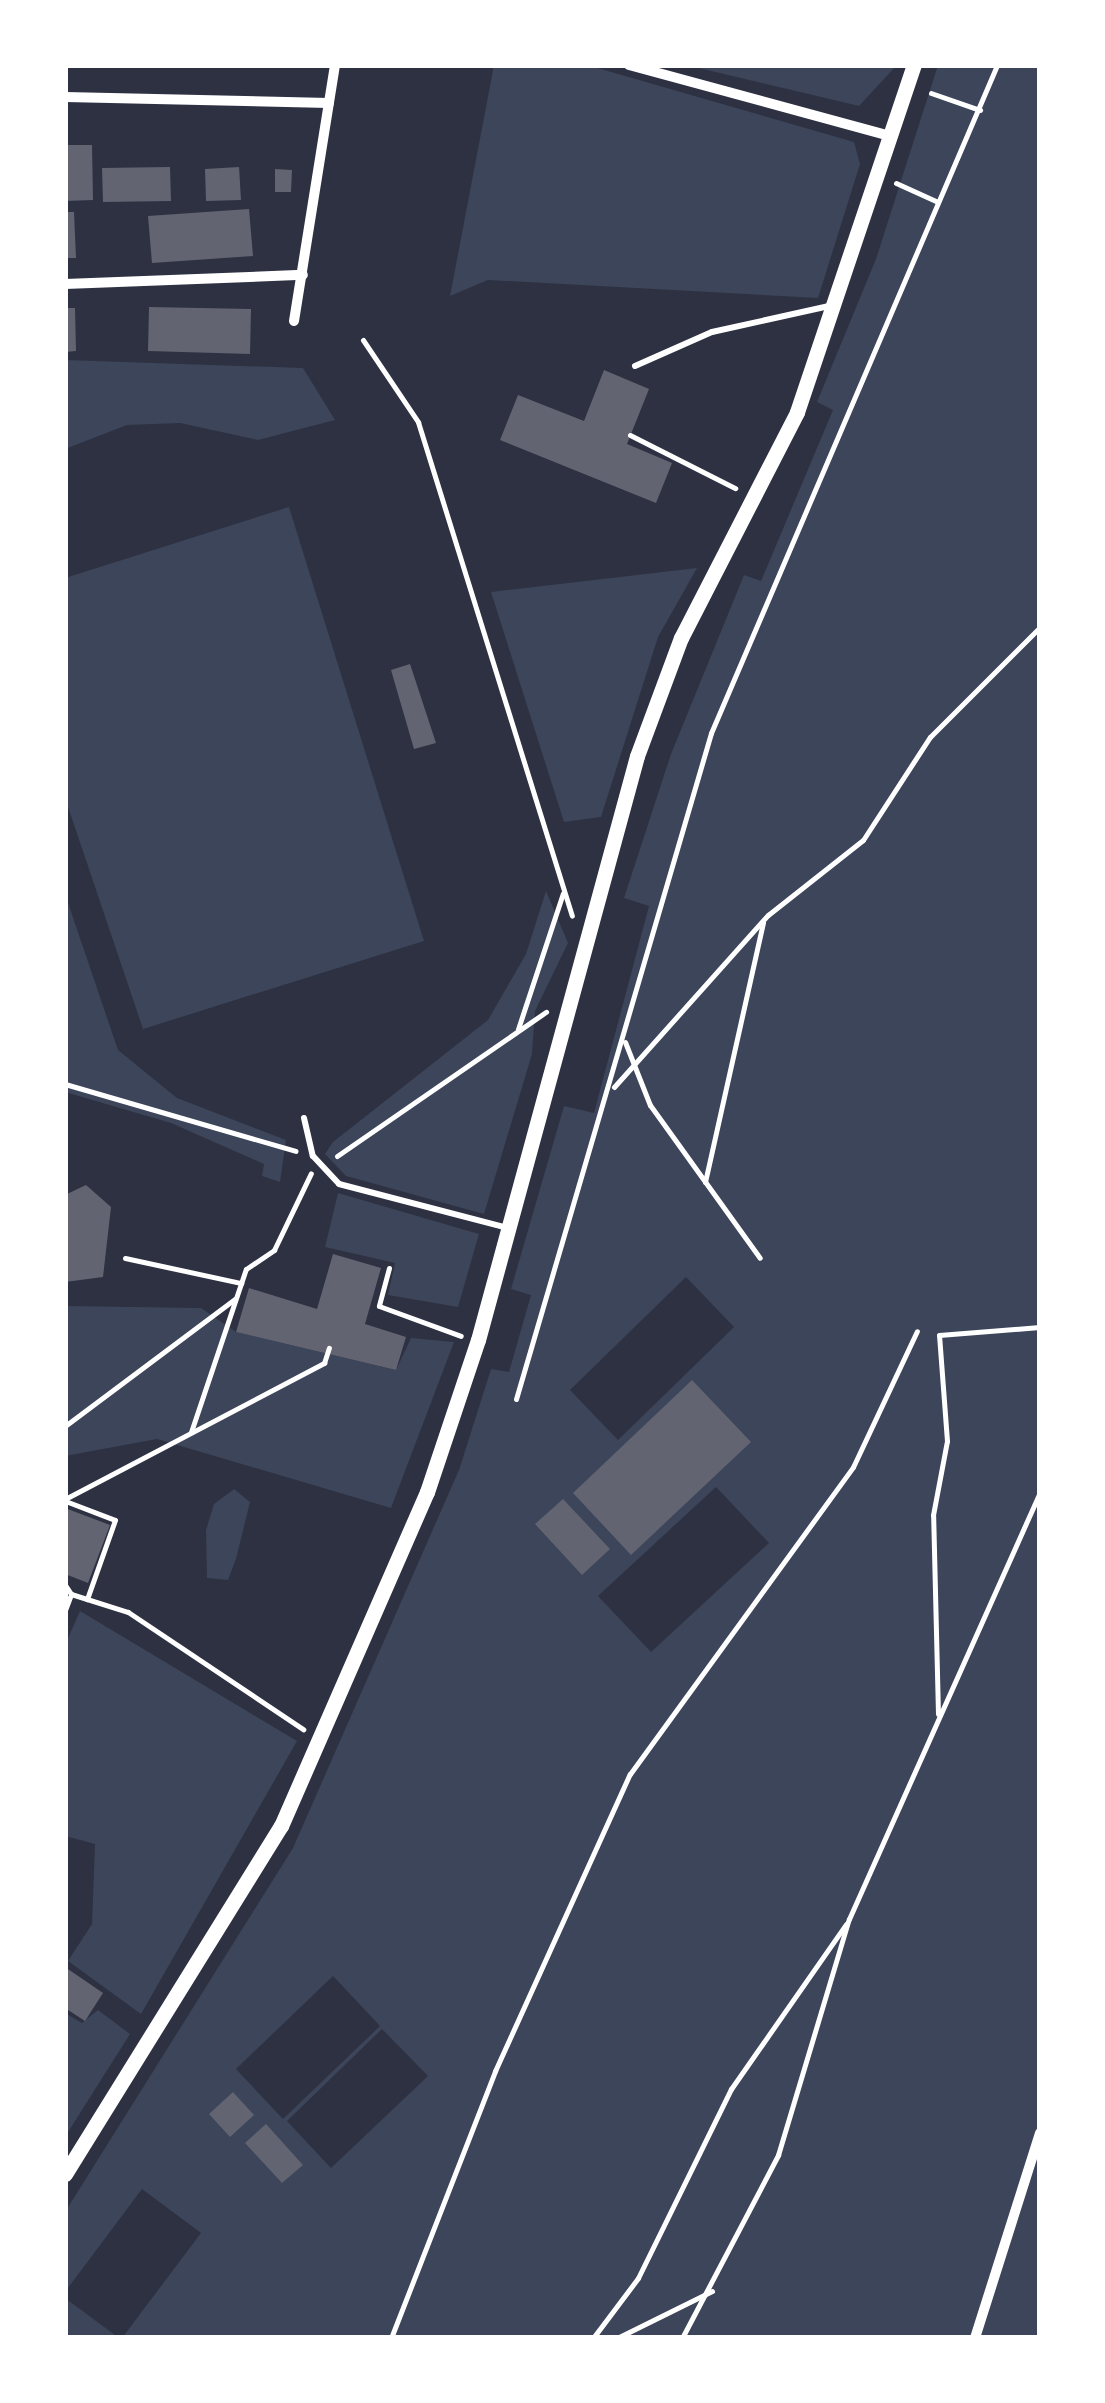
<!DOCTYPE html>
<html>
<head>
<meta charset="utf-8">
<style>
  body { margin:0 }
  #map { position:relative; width:1105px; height:2403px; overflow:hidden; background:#2d3142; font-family:Commissioner,sans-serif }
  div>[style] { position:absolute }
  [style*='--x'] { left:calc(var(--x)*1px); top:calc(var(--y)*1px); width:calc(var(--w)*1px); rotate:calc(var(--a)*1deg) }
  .green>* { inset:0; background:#3c4559 }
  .building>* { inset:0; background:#626471 }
  .path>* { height:5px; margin:-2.5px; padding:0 2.5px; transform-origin:2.5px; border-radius:2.5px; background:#fff }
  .service>* { height:6px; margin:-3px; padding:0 3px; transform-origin:3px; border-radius:3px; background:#fff }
  .minor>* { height:10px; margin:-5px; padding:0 5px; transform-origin:5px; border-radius:5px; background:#fff }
  .tertiary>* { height:15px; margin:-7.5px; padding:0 7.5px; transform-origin:7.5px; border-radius:7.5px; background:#fff }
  span { translate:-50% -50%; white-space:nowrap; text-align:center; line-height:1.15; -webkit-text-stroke:8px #fff; paint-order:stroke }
  .frame { position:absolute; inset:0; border:68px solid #fff; pointer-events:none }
</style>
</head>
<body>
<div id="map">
  <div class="green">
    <i style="clip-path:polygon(494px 65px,587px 65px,854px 142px,860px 164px,818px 298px,488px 280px,450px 296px)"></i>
    <i style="clip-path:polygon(686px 65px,897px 65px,859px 106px)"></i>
    <i style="clip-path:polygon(evenodd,938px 65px,1040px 65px,1040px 2338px,122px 2338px,201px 2233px,142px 2189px,65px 2292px,65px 2212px,293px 1848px,459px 1470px,491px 1369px,509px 1372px,531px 1295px,511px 1289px,564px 1106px,594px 1113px,649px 906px,624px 898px,671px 754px,744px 575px,761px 581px,833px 410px,817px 402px,876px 259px,938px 65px,686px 1277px,734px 1327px,618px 1440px,570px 1390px,686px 1277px,938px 65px,716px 1487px,769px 1543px,651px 1652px,598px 1596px,716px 1487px,938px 65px,333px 1976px,380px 2026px,283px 2119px,236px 2069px,333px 1976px,938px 65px,382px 2029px,428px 2076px,331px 2168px,287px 2121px,382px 2029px)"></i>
    <i style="clip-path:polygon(65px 360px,303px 368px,335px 420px,258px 440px,180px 423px,127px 425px,65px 449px)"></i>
    <i style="clip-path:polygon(289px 507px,424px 941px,143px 1029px,65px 798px,65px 578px)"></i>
    <i style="clip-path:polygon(697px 568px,658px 637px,601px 817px,564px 822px,491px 592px)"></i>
    <i style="clip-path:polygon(546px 891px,568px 943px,535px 1011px,532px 1054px,484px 1214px,346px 1176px,325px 1154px,333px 1142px,488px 1020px,526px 954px)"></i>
    <i style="clip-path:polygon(65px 894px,118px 1050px,177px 1098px,286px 1140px,280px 1182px,262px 1176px,264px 1164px,171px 1123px,65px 1092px)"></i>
    <i style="clip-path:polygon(338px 1193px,479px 1234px,458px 1307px,388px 1295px,395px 1263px,325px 1247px)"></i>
    <i style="clip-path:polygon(65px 1306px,201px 1308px,236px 1332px,396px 1370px,411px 1338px,454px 1342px,391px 1508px,157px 1439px,65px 1456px)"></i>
    <i style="clip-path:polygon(234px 1489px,250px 1502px,236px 1559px,228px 1580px,207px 1578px,206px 1530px,214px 1504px)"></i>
    <i style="clip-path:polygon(80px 1611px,297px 1741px,141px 2014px,68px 1961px,92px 1924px,95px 1844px,65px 1836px,65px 1645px)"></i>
    <i style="clip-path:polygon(98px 2010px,130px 2034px,65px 2137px,65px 2013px,82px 2023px)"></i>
    <i style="clip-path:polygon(65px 2298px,119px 2338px,65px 2338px)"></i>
  </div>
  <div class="building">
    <i style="clip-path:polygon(65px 145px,92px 145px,93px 200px,65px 201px)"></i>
    <i style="clip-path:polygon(170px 167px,171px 201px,103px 202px,102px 168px)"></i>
    <i style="clip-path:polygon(239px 167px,241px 200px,206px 201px,205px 169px)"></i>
    <i style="clip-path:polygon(275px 169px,292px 170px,291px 192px,275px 192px)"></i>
    <i style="clip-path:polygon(249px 209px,253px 256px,152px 263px,148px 216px)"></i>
    <i style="clip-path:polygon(65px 212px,74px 212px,76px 258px,65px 258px)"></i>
    <i style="clip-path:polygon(149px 307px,251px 309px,250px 354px,148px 351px)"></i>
    <i style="clip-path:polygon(65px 308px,75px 308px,76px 351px,65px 352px)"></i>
    <i style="clip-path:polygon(604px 370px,649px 389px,627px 444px,672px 463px,656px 503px,500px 440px,518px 395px,584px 421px)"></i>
    <i style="clip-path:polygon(410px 664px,436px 743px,414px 749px,391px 670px)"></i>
    <i style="clip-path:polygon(86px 1185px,111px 1207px,103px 1277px,65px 1282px,65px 1195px)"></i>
    <i style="clip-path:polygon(333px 1254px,381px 1268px,365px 1324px,406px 1337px,396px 1370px,236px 1332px,249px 1288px,317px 1309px)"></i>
    <i style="clip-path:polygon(692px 1380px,751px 1442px,631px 1555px,573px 1493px)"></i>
    <i style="clip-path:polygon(563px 1499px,610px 1549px,582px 1575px,535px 1524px)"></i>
    <i style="clip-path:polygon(65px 1508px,110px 1525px,88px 1583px,65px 1574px)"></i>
    <i style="clip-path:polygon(65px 1967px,103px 1993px,85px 2021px,65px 2008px)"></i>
    <i style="clip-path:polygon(233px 2092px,254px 2115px,230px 2137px,209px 2114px)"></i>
    <i style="clip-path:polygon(266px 2124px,303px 2165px,282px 2183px,245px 2143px)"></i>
  </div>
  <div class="path">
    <i style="--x:931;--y:93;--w:52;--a:19.1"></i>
    <i style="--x:896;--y:183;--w:46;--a:24.3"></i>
    <i style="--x:363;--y:340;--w:99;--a:56.1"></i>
    <i style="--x:418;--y:422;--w:517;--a:72.69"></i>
    <i style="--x:630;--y:435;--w:118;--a:26.8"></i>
    <i style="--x:518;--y:1029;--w:143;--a:-71.7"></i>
    <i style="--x:625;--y:1042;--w:68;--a:68.4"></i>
    <i style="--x:650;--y:1105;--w:188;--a:54.3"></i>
    <i style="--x:65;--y:1084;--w:240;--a:16.2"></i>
    <i style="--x:614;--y:1087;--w:231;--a:-48.2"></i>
    <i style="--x:768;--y:915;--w:121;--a:-38.3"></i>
    <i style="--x:863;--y:840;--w:123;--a:-57"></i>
    <i style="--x:930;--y:737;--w:156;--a:-45"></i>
    <i style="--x:337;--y:1156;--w:254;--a:-34.6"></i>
    <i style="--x:705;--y:1182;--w:266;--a:-77.4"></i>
    <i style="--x:125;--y:1258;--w:119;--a:12.2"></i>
    <i style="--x:389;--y:1268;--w:39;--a:105"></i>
    <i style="--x:379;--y:1306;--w:87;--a:20.1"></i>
    <i style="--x:516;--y:1399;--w:694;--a:-73.68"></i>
    <i style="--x:711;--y:733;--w:727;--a:-66.82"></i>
    <i style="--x:65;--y:1426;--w:212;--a:-36.8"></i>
    <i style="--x:191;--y:1432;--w:172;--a:-71.4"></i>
    <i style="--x:246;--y:1269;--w:34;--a:-34"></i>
    <i style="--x:274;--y:1250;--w:85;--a:-64.3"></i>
    <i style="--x:65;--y:1499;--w:293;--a:-27.7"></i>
    <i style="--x:324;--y:1363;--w:16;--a:-72"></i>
    <i style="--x:68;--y:1502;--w:50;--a:21"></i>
    <i style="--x:115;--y:1520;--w:84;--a:109.5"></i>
    <i style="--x:65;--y:1585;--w:11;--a:56"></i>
    <i style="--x:65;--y:1610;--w:17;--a:-69"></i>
    <i style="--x:71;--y:1594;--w:60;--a:17.5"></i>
    <i style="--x:128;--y:1612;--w:211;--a:33.8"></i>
    <i style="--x:938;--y:1714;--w:199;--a:-91.4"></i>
    <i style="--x:933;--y:1515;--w:75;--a:-79.3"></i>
    <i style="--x:947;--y:1441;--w:106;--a:-94.3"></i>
    <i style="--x:939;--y:1335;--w:101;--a:-4.5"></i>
    <i style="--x:391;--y:2338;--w:287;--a:-68.7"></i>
    <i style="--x:495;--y:2071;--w:326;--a:-65.6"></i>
    <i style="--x:630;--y:1774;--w:379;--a:-54"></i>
    <i style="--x:853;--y:1467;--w:150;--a:-64.8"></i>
    <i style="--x:593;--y:2338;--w:75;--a:-53.1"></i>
    <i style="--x:638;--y:2278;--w:211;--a:-63.8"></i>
    <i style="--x:731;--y:2089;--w:201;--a:-55.1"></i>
    <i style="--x:617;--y:2338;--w:106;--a:-26.3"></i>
    <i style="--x:682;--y:2338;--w:207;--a:-62.3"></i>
    <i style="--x:778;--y:2155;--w:246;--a:-73.3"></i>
    <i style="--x:849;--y:1919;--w:467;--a:-65.9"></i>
  </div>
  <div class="service">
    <i style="--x:635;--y:366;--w:84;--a:-23.8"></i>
    <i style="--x:712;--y:332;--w:120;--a:-12.5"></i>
    <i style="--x:304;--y:1118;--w:39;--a:77"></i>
    <i style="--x:313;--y:1156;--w:38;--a:47"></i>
    <i style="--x:339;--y:1184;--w:175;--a:14.6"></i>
  </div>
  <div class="minor">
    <i style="--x:629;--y:65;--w:271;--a:15.2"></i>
    <i style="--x:65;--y:97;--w:264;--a:1.3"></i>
    <i style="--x:65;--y:284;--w:238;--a:-2.2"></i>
    <i style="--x:294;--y:321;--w:259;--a:-80.9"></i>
    <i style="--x:975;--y:2338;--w:215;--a:-72.4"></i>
  </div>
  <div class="tertiary">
    <i style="--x:65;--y:2174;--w:410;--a:-58.2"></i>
    <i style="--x:281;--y:1826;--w:365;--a:-66.4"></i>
    <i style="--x:427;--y:1492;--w:160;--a:-71.5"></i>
    <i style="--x:478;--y:1340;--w:605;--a:-74.77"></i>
    <i style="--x:637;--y:756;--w:126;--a:-69.6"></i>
    <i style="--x:681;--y:638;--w:254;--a:-62.8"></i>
    <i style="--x:797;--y:412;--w:366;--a:-71.4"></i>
  </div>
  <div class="frame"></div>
</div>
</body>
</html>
